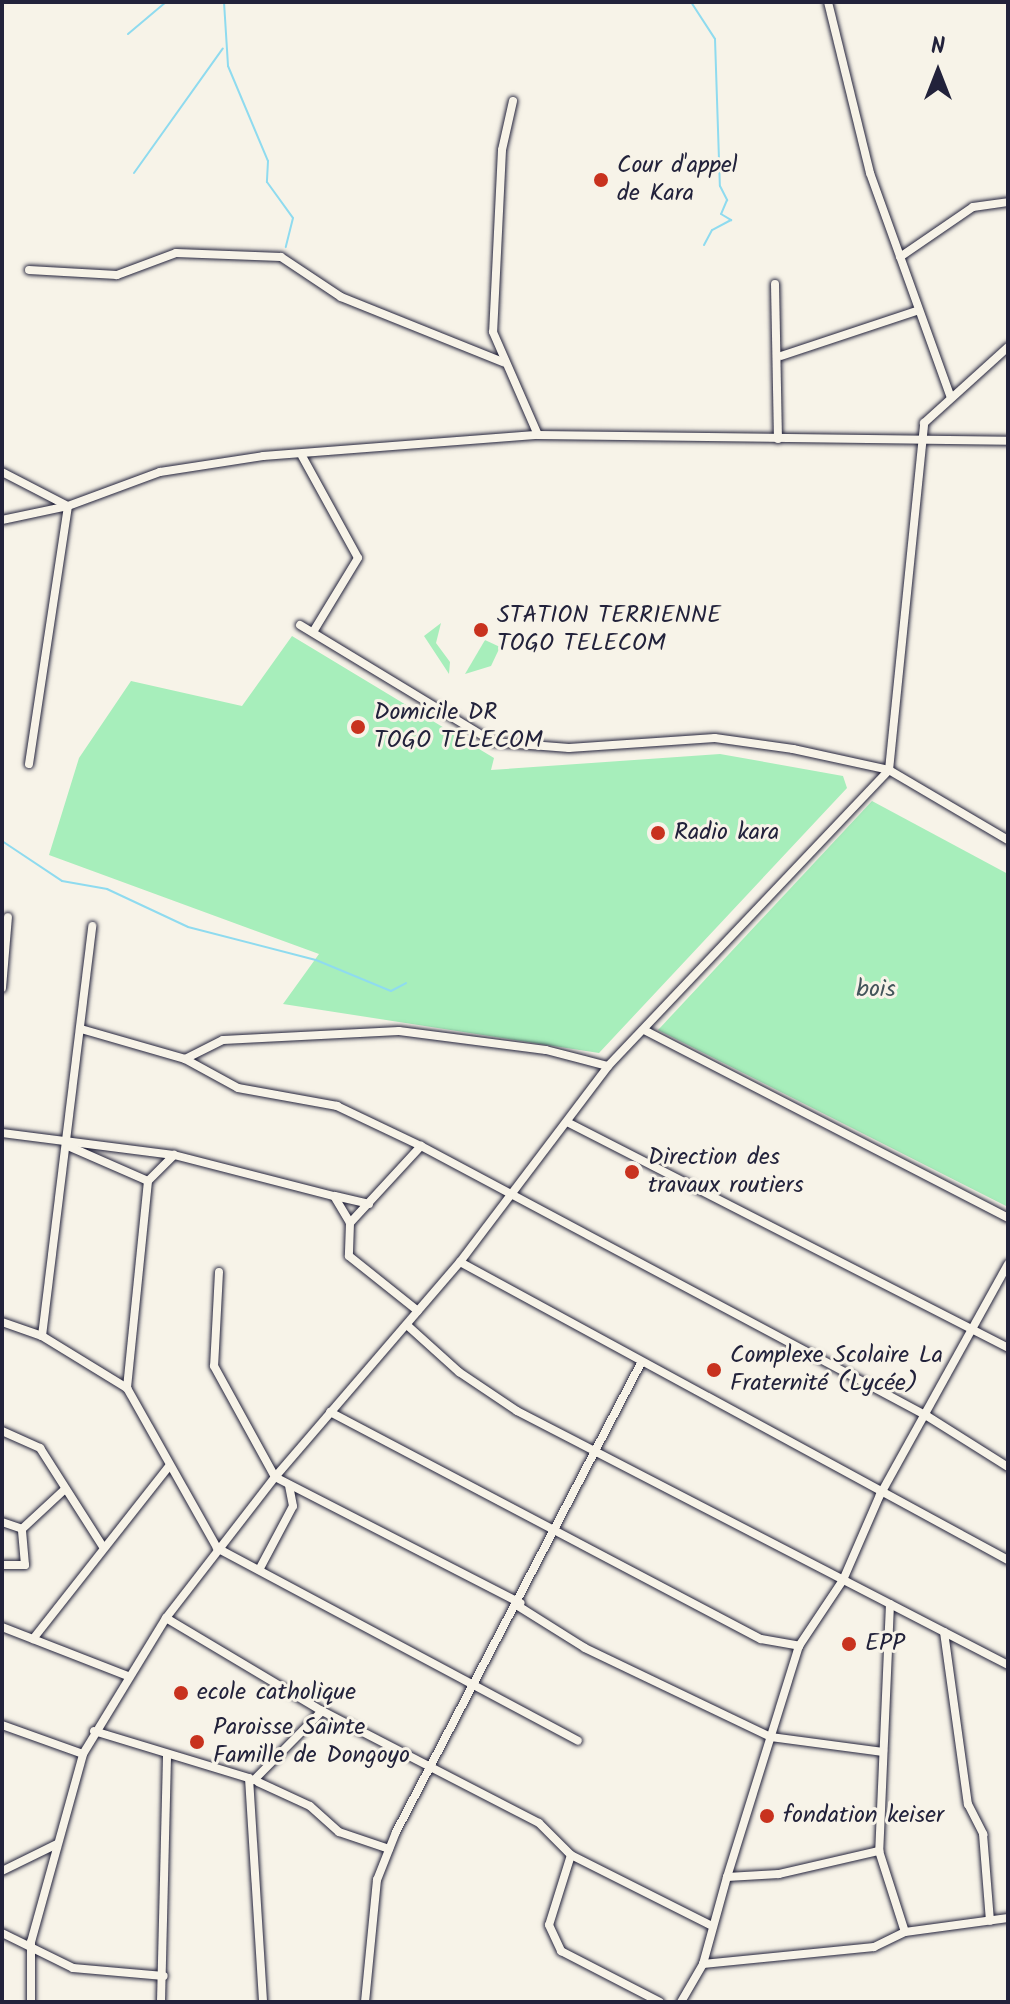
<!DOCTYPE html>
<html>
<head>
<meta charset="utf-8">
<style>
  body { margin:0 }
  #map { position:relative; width:1010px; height:2004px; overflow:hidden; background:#f7f3e8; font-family:Kalam,sans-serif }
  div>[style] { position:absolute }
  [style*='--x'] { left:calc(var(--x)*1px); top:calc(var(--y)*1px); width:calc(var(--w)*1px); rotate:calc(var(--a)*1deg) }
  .green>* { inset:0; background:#a7eebb }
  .stream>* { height:2px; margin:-1px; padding:0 1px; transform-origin:1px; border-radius:1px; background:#8fdbef }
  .roads { filter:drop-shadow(0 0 2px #22223b) drop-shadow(0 0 2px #22223b) }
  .minor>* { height:8px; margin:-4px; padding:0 4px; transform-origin:4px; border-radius:4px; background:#f7f3e8 }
  .dots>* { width:22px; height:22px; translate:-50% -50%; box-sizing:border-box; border:4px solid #f7f3e8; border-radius:50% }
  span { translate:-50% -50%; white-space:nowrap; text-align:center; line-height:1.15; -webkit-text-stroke:6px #f7f3e8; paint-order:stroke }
  .poi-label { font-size:24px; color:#22223b }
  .left { translate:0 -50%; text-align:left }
  .park-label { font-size:24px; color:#43555b }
  .frame { position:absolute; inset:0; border:4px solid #22223b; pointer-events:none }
  .north { position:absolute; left:898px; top:32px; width:80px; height:80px; -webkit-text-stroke:6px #f7f3e8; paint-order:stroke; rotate:0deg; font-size:22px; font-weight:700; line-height:32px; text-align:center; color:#22223b }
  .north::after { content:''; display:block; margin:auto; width:28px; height:36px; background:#22223b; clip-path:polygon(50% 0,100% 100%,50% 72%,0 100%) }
</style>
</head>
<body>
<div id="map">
  <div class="green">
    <i style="clip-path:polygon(441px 623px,436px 643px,450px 662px,449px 674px,424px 636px)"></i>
    <i style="clip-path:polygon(292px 636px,494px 758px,491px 770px,720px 754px,843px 776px,847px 788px,599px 1053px,283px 1004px,319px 954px,49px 855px,79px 758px,131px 681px,242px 706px)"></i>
    <i style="clip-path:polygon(485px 640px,500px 647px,491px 666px,465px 674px)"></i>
    <i style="clip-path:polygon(872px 801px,1008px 874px,1008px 1207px,658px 1030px)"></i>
  </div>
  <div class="stream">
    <i style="--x:224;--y:2;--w:64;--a:86.4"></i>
    <i style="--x:228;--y:66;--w:103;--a:67.2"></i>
    <i style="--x:268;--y:161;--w:21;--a:93"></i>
    <i style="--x:267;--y:182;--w:44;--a:54.2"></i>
    <i style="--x:293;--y:218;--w:30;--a:104"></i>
    <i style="--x:691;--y:2;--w:44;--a:57"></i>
    <i style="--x:715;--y:39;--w:147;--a:88.1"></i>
    <i style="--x:720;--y:186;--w:16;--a:63"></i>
    <i style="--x:727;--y:200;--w:15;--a:113"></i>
    <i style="--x:721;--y:214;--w:12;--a:31"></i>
    <i style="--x:731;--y:220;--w:21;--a:152"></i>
    <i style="--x:712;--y:230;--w:17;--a:118"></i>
    <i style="--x:128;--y:34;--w:50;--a:-40.1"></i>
    <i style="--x:134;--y:173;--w:153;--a:-54.5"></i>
    <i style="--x:2;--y:841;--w:72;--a:33.7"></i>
    <i style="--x:62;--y:881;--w:46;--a:10.1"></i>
    <i style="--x:107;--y:889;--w:89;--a:25.1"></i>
    <i style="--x:188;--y:927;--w:132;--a:14.5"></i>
    <i style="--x:316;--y:960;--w:81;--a:22.5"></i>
    <i style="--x:391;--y:991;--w:17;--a:-28"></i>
  </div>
  <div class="roads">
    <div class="minor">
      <i style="--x:828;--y:2;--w:176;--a:76.2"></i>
      <i style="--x:870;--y:173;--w:239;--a:70.2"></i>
      <i style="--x:513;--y:101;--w:50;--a:102.7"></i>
      <i style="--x:502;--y:150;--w:182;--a:92.8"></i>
      <i style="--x:493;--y:332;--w:112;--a:66.4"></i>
      <i style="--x:900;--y:257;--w:88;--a:-34.4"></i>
      <i style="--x:973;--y:207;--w:35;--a:-8"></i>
      <i style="--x:29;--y:270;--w:88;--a:3.3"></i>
      <i style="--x:117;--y:275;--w:63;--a:-20.4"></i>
      <i style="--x:176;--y:253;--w:105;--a:2.2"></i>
      <i style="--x:281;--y:257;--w:72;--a:33.7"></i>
      <i style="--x:341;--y:297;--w:175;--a:21.9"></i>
      <i style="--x:775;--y:284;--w:155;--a:88.9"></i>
      <i style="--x:781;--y:356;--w:145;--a:-18.4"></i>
      <i style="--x:302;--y:456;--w:116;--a:61.2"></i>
      <i style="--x:358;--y:558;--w:87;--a:121.3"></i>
      <i style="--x:2;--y:472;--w:74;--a:27.3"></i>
      <i style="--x:68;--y:506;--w:261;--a:98.6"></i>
      <i style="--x:2;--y:520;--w:67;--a:-12"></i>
      <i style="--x:68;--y:506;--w:98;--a:-20.3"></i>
      <i style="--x:160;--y:472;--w:104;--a:-8.8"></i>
      <i style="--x:263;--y:456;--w:276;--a:-4.4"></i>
      <i style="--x:538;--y:435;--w:470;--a:0.7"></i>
      <i style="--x:300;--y:625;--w:226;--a:31.2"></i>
      <i style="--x:493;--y:742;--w:76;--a:4.5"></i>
      <i style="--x:569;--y:748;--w:146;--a:-3.9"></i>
      <i style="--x:715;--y:738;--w:79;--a:8"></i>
      <i style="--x:793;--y:749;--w:98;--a:12.3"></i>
      <i style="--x:889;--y:770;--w:138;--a:30.5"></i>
      <i style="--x:2;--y:988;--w:71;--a:-85.2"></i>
      <i style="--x:81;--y:1029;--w:108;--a:16.1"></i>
      <i style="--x:185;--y:1059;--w:42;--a:-26.6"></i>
      <i style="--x:223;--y:1040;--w:176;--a:-2.9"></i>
      <i style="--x:399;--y:1031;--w:148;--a:7.4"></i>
      <i style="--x:546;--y:1050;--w:64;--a:14.5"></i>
      <i style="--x:646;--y:1031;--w:407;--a:27.3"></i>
      <i style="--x:185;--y:1059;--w:60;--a:28.7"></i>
      <i style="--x:238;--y:1088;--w:101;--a:10.3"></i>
      <i style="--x:337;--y:1106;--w:93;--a:25.5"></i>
      <i style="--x:567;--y:1122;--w:496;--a:27.1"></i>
      <i style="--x:2;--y:1133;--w:173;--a:7.3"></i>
      <i style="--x:68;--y:1146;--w:87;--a:23.6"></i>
      <i style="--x:148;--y:1181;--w:37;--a:-45"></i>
      <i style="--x:174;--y:1155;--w:165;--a:14.4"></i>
      <i style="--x:334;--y:1196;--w:31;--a:59"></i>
      <i style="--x:350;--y:1223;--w:33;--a:92"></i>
      <i style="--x:349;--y:1256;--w:88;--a:38.6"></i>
      <i style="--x:148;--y:1181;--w:208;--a:95.8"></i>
      <i style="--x:127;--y:1388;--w:184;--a:60.6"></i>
      <i style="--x:217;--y:1548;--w:409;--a:28.1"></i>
      <i style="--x:335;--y:1196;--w:35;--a:13"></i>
      <i style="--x:350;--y:1223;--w:105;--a:-47.3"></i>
      <i style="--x:421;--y:1146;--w:574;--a:28.08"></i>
      <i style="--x:927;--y:1416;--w:96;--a:32.2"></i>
      <i style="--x:460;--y:1262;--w:624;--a:28.54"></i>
      <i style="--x:219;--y:1272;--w:94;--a:93"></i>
      <i style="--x:214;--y:1366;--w:127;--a:61.2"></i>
      <i style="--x:275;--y:1477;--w:276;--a:27.2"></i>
      <i style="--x:2;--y:1322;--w:42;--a:19.3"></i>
      <i style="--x:42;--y:1336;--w:100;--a:31.5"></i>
      <i style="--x:408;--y:1326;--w:69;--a:42"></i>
      <i style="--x:459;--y:1372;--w:70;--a:33.9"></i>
      <i style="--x:517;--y:1411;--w:553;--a:27.35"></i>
      <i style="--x:42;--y:1336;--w:413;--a:-83"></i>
      <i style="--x:330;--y:1412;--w:487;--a:27.8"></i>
      <i style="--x:761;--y:1639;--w:39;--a:10"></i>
      <i style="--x:2;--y:1431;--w:42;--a:24.1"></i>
      <i style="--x:40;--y:1448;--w:117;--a:57.5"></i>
      <i style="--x:2;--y:1522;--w:21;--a:19"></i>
      <i style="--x:2;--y:1565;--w:23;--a:0"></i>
      <i style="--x:25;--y:1565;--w:36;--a:-95"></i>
      <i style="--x:22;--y:1529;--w:59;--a:-42.9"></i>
      <i style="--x:259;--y:1570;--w:72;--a:-62"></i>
      <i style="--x:293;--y:1506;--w:21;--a:-101"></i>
      <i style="--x:890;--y:1604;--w:247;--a:92.5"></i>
      <i style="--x:879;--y:1851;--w:85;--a:72.2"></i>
      <i style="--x:518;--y:1606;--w:79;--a:32.1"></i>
      <i style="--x:585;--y:1648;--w:206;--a:25.6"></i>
      <i style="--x:771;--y:1737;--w:113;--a:7.6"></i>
      <i style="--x:166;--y:1618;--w:182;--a:30.8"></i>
      <i style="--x:322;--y:1711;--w:244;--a:27.3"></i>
      <i style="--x:539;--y:1823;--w:45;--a:45"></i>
      <i style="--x:571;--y:1855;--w:158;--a:26.7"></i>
      <i style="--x:2;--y:1627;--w:135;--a:21.3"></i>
      <i style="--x:944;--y:1632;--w:174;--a:82.1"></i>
      <i style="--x:968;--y:1804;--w:34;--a:63"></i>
      <i style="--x:983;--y:1834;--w:87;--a:85.4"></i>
      <i style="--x:33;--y:1639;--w:220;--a:-51.8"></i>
      <i style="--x:2;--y:1725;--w:86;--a:19.7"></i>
      <i style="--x:94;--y:1731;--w:162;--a:16.9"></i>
      <i style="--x:249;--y:1778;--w:224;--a:86.4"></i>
      <i style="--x:254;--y:1780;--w:97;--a:-45.4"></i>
      <i style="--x:258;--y:1782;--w:57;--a:24.8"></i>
      <i style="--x:310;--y:1806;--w:39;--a:42"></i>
      <i style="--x:339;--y:1832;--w:53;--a:18.8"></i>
      <i style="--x:571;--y:1855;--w:73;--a:107.4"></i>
      <i style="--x:549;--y:1925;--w:29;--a:65"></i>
      <i style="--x:561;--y:1951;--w:111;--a:27.3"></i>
      <i style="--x:2;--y:1871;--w:61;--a:-26.1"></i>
      <i style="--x:727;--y:1877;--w:242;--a:-72.7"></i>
      <i style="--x:799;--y:1646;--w:79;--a:-56.3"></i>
      <i style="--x:843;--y:1580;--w:93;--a:-66.5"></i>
      <i style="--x:880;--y:1495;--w:264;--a:-61"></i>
      <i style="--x:2;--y:1933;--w:79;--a:26.2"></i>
      <i style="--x:73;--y:1968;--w:91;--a:5"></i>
      <i style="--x:703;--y:1964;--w:172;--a:-5.7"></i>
      <i style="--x:874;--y:1947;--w:34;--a:-26"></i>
      <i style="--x:905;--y:1932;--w:104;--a:-7.7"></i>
      <i style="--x:31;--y:2002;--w:60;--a:-90"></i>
      <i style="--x:31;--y:1942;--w:195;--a:-74.5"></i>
      <i style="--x:83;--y:1754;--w:159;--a:-58.6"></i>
      <i style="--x:166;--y:1618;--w:178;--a:-52.3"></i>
      <i style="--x:275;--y:1477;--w:284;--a:-49.3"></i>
      <i style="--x:460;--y:1262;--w:246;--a:-52.9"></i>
      <i style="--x:608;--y:1066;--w:408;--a:-46.5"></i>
      <i style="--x:889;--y:770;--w:349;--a:-84.2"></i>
      <i style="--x:924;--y:423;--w:113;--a:-42.1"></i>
      <i style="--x:161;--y:2002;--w:248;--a:-88.6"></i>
      <i style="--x:365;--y:2002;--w:123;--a:-84.4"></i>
      <i style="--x:377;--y:1880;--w:52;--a:-68.4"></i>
      <i style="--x:396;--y:1832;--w:529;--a:-62.42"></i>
      <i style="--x:681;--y:2002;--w:44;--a:-59.9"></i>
      <i style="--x:703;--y:1964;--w:90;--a:-74.6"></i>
      <i style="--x:727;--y:1877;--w:52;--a:-3.3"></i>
      <i style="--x:779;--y:1874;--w:103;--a:-13"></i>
    </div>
  </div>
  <div class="dots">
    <i style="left:601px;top:180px;background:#c8321e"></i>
    <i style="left:481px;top:630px;background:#c8321e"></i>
    <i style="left:358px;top:727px;background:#c8321e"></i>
    <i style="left:658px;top:833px;background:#c8321e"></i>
    <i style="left:632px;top:1172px;background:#c8321e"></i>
    <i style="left:714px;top:1370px;background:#c8321e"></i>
    <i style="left:849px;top:1644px;background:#c8321e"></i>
    <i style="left:181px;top:1693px;background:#c8321e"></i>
    <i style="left:197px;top:1742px;background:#c8321e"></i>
    <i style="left:767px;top:1816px;background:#c8321e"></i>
  </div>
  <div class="poi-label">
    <span class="left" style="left:617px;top:180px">Cour d'appel<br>de Kara</span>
    <span class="left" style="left:497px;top:630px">STATION TERRIENNE<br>TOGO TELECOM</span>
    <span class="left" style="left:374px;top:727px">Domicile DR<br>TOGO TELECOM</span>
    <span class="left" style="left:674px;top:833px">Radio kara</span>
    <span class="left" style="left:648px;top:1172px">Direction des<br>travaux routiers</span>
    <span class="left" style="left:730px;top:1370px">Complexe Scolaire La<br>Fraternité (Lycée)</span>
    <span class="left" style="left:865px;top:1644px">EPP</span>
    <span class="left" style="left:197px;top:1693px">ecole catholique</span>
    <span class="left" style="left:213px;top:1742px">Paroisse Sainte<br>Famille de Dongoyo</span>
    <span class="left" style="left:783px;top:1816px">fondation keiser</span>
  </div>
  <div class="park-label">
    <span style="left:876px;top:990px">bois</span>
  </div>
  <div class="frame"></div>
  <div class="north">N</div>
</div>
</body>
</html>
